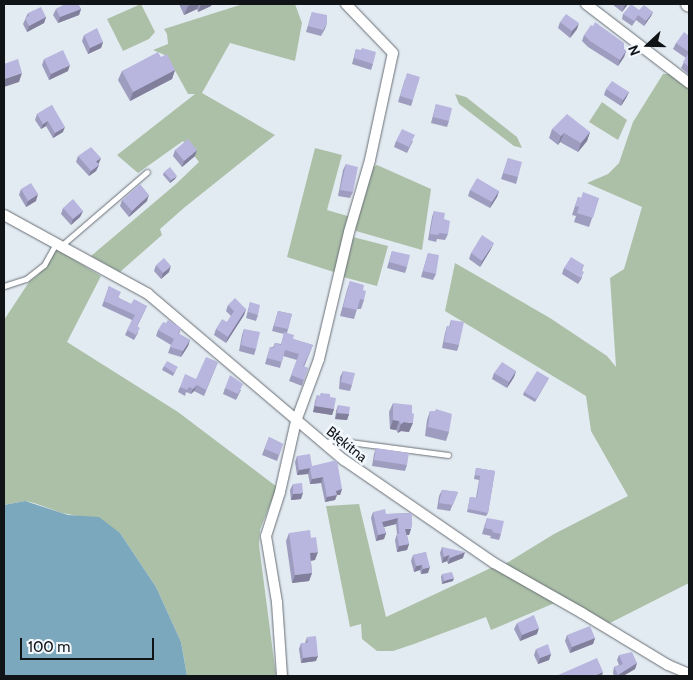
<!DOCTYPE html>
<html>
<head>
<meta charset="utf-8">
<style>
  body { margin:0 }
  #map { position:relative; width:693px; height:680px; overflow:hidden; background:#e3ebf2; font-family:Cabin,sans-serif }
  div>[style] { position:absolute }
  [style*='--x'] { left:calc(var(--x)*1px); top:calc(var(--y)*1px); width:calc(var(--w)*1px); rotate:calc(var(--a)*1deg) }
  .green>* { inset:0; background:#acc0a8 }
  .water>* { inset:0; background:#7ca8be }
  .roads { filter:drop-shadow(0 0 1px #686e75) drop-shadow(0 0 1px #686e75) }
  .lane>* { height:5px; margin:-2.5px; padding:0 2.5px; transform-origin:2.5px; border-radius:2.5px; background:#fff }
  .street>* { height:10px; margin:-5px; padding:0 5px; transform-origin:5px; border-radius:5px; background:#fff }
  .secondary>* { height:14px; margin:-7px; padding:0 7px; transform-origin:7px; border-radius:7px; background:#fff }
  .wall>* { inset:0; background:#9e9dbf }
  .shaded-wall>* { inset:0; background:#817f9b }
  .building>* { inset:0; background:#b8b6de }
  span { translate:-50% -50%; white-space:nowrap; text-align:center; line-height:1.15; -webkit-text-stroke:5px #f2f8fe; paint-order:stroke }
  .street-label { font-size:14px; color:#111416 }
  .frame { position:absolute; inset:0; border:5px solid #111416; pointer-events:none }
  .north { position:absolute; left:623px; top:20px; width:50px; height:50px; -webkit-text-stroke:4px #f2f8fe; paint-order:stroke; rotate:249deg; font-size:14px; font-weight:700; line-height:20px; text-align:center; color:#111416 }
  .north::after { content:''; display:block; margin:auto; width:18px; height:22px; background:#111416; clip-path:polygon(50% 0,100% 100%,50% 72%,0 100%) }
  .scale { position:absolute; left:20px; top:638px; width:134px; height:22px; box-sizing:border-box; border:2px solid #111416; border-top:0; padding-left:6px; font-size:15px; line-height:18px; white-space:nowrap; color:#111416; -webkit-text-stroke:4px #f2f8fe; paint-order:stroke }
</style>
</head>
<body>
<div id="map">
  <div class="green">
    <i style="clip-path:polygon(141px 4px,155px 32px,149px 39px,123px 51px,107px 19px)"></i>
    <i style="clip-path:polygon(243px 4px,295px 4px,302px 23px,295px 61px,230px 43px,202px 93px,275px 135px,185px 207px,160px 229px,162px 235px,120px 272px,91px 256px,176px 184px,199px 162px,183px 141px,138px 173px,117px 155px,195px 94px,188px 94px,167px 56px,153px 50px,168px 44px,167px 34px,164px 29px)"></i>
    <i style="clip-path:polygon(663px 74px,670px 74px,689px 86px,689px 583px,608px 624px,505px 564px,554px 534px,628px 496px,591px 431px,586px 396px,445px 311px,455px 263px,550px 318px,607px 356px,616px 367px,610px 278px,624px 269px,642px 207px,587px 183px,608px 174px,619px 163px,633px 122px)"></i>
    <i style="clip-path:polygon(455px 94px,466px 97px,517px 137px,522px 148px,514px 146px,459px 104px)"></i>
    <i style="clip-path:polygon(602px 102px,627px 120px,618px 140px,589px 122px)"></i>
    <i style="clip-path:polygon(315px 148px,342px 155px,327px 210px,351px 217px,337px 273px,287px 257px)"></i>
    <i style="clip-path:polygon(377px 165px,431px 189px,422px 250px,356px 231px,355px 227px,373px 167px)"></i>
    <i style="clip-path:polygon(353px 237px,388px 246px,377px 286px,343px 277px)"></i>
    <i style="clip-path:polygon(56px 249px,101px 276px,67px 342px,178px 412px,277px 487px,260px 530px,259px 545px,276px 676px,187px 676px,181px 642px,156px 587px,120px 533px,78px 516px,62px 513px,34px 503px,25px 501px,4px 505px,4px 320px,29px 282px,38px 275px)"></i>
    <i style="clip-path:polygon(359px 504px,386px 617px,493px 567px,557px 602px,491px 630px,486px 617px,414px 644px,393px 651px,377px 651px,362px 639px,361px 624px,350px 627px,326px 506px)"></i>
  </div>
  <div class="water">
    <i style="clip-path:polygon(25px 501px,68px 515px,99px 517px,120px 533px,156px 587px,181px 642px,187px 676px,4px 676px,4px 505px)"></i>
  </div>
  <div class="roads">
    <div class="lane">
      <i style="--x:62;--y:245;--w:112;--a:-40.7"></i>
      <i style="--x:4;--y:286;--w:23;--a:-18"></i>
      <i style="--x:26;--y:279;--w:23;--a:-38"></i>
      <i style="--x:44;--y:265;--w:25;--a:-61"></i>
      <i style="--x:323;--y:443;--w:11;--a:-15"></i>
      <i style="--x:334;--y:440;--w:115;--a:7.5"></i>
    </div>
    <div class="street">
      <i style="--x:586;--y:4;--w:130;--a:37.5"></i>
      <i style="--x:4;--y:215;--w:164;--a:28.7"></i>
      <i style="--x:148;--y:294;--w:257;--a:40.3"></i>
      <i style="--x:344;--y:460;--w:182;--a:34.5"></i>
      <i style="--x:494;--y:563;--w:101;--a:29.6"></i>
      <i style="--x:582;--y:613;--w:100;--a:31.2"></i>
      <i style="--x:668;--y:665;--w:23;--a:23"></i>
      <i style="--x:282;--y:676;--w:74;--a:-93.9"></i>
      <i style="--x:277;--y:602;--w:67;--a:-99.5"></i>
      <i style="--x:266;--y:536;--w:46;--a:-72.3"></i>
      <i style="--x:280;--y:492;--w:73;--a:-77.3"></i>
      <i style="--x:296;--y:421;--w:66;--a:-69.6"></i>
      <i style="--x:319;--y:359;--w:130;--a:-76.7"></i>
      <i style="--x:349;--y:232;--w:75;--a:-73.7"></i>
      <i style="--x:370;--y:160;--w:109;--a:-77.9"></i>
      <i style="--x:393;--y:53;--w:68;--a:-133.8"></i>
    </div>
    <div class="secondary">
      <i style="--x:688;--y:4;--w:1;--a:45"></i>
    </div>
  </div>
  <div class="wall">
    <i style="clip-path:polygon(64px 4px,78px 4px,81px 9px,79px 15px,58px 23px,53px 15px,56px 9px,64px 5px)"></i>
    <i style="clip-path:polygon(179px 4px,212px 4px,211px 6px,198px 12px,197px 9px,184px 15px)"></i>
    <i style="clip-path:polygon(612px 4px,628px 4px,622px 12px)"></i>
    <i style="clip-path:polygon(639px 10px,653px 12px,651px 16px,644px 26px,636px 20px,632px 26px,622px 19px,623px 14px)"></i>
    <i style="clip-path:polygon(312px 12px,327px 23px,325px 29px,321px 36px,306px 32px)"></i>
    <i style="clip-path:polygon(28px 13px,46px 17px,44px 23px,27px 32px,23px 24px)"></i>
    <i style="clip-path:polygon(560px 22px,577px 29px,570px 38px,558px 28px)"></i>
    <i style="clip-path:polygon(84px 35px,103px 42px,101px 48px,88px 54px,82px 41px)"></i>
    <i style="clip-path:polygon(584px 35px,624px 49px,626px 51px,624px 57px,618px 66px,588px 47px,582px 41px)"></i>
    <i style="clip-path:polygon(689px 36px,689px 75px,681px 68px,686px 58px,673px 49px,676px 43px)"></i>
    <i style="clip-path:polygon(356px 49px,373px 64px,371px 70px,352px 64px)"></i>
    <i style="clip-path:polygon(161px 57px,175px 70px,172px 79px,130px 101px,118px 80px,122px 71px)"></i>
    <i style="clip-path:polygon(44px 59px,68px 71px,49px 80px,42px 65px)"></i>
    <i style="clip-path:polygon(405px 79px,413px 100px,411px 106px,398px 102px)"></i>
    <i style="clip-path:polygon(606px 89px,629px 92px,626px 98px,621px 106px,604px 95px)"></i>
    <i style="clip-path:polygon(436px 104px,449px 121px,447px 127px,431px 123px)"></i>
    <i style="clip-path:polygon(52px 105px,63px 132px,53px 138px,46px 126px,41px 129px,35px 120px,37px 114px)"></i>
    <i style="clip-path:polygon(552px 129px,590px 132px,587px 141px,578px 152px,560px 142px,558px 145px,549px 138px)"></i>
    <i style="clip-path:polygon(396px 141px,413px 141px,407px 153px,394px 147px)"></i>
    <i style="clip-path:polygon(175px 150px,195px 156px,182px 167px,173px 156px)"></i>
    <i style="clip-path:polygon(78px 156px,99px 163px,98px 164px,99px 165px,96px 171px,89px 176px,76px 162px)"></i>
    <i style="clip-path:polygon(508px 158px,518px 177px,516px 184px,501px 179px)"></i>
    <i style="clip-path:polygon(346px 164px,353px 192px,350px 198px,338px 196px,343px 170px)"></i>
    <i style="clip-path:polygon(164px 172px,175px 179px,170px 183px,163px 175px)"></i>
    <i style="clip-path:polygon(21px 189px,36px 201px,26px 207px,19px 195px)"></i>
    <i style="clip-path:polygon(470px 190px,499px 191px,497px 197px,490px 208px,468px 196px)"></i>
    <i style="clip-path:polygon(578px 197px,581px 198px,599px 198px,589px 227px,574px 222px,576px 216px,572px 215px)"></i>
    <i style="clip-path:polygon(122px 200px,147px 201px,129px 217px,120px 206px)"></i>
    <i style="clip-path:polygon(63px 208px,83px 211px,80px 217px,71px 225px,61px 214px)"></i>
    <i style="clip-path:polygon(434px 211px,444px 219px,448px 234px,445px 240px,437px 239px,436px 242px,428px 240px,432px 217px)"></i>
    <i style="clip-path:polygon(491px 249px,480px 267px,469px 259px,471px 253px)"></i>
    <i style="clip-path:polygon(392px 251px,407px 267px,405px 273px,387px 268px)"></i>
    <i style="clip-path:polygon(428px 253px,436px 274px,433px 280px,421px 277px)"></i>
    <i style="clip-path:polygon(156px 265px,169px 272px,161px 279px,154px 271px)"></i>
    <i style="clip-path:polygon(584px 265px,582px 270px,582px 278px,578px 284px,562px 274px,564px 268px)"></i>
    <i style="clip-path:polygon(350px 281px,363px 290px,364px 300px,361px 309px,357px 309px,354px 319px,340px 316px,347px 290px)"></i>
    <i style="clip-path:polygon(109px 286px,119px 298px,131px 304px,147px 306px,137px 327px,138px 333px,134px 340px,125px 335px,132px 320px,102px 306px)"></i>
    <i style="clip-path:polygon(250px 302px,258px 315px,256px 321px,246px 318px)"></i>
    <i style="clip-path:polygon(228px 305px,246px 309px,244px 315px,226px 343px,214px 335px,216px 329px,227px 322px,231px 316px,226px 311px)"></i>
    <i style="clip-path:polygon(278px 311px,292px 314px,287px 333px,293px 339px,313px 345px,304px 367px,308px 368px,302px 386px,289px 381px,297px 360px,283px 356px,280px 368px,265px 364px,270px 347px,273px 347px,275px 343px,281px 344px,284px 334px,272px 331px)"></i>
    <i style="clip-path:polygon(451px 320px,459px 345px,457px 351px,442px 348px,445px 333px,447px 326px,449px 327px)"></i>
    <i style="clip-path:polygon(166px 323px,181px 328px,179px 334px,190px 340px,188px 346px,181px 357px,168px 353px,171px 345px,156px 336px,158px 330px)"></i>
    <i style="clip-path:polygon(244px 329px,256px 349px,254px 355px,239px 351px,242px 335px)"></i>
    <i style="clip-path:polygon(218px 362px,204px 396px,194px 391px,191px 394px,186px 392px,185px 396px,178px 392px,180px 387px,196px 379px)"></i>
    <i style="clip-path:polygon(164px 366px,176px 370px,173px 376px,162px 370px)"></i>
    <i style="clip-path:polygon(343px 371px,352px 385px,350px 391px,339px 389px,340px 377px)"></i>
    <i style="clip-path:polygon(516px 371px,514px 377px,507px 388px,492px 379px,494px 373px)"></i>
    <i style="clip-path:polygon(549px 378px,535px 402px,523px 395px,524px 392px)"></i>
    <i style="clip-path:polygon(225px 388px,241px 390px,236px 400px,223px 394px)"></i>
    <i style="clip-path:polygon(321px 393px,330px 397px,334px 409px,332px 415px,313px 412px,315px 401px,317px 395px,320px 396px)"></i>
    <i style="clip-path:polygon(393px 403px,409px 432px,401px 431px,398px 433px,396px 430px,390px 429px,389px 412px)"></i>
    <i style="clip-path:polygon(338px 405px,349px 414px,347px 420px,335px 419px,336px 411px)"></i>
    <i style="clip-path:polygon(430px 411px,435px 411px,449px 432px,446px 441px,425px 436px,427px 420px)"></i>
    <i style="clip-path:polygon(269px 437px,283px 444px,277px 461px,262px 455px)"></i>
    <i style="clip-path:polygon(376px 448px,407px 465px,405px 471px,372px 466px,374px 454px)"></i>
    <i style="clip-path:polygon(297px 456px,312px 466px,342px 489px,340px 495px,337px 495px,335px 500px,325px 502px,321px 483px,310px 484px,308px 474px,297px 475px,295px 462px)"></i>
    <i style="clip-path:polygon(476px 468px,495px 471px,488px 513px,486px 516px,467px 512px,470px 497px,476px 498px,479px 480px,474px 479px)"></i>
    <i style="clip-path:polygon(293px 484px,301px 499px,291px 500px,290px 490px)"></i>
    <i style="clip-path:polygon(442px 490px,458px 492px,450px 511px,437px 509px,439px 496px)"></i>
    <i style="clip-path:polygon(373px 512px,386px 514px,412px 513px,412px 525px,409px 535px,407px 535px,409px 544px,407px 550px,397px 552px,395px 540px,397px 534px,396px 524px,384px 527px,386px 533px,384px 539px,376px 541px,371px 518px)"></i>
    <i style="clip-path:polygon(487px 518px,501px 534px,499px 540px,490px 538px,491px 536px,482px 534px)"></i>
    <i style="clip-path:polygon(289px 533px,311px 538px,315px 560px,311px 561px,312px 573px,309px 581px,292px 583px,286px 541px)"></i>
    <i style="clip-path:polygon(442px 547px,463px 558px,448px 564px,447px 561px,442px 563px,440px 553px)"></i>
    <i style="clip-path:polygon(426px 552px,428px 573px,421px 574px,420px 570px,414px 572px,411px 561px,413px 555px)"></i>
    <i style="clip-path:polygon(442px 574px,453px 581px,442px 584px,441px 577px)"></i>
    <i style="clip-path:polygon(517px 623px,537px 634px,520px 641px,514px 629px)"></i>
    <i style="clip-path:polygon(567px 635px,595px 638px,593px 644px,570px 653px,565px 641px)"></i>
    <i style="clip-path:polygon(307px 637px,316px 661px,301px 663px,299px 649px,301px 643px,305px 643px)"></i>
    <i style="clip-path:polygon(536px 649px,551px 654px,549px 660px,538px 664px,534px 655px)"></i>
    <i style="clip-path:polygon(619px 655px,637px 663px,635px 669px,623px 676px,614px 676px,613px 673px,614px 667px,619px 665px,617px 660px)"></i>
  </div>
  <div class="shaded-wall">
    <i style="clip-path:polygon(192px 4px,199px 4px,197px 9px,184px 15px,188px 6px)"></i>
    <i style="clip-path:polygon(201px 4px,212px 4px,211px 6px,198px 12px)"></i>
    <i style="clip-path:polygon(626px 4px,628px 4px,622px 12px,625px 5px)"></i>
    <i style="clip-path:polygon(81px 9px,79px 15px,58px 23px,60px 17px)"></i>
    <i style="clip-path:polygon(653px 12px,651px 16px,644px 26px,646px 21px)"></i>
    <i style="clip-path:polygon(46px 17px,44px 23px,27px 32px,29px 26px)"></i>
    <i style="clip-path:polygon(579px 23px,577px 29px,570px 38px,572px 31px)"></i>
    <i style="clip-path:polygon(103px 42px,101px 48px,88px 54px,90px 48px)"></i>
    <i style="clip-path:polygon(626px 51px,624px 57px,618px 66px,620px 60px)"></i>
    <i style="clip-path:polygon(70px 65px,68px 71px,49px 80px,51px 74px)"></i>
    <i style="clip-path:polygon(175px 70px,172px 79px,130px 101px,133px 92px)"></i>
    <i style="clip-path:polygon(22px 73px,19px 82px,4px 87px,4px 79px)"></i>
    <i style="clip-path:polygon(629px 92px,626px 98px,621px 106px,623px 100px)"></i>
    <i style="clip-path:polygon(48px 121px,46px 126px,41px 129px,43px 124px)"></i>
    <i style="clip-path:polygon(65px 127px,63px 132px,53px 138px,55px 133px)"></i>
    <i style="clip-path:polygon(590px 132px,587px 141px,578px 152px,581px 143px)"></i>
    <i style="clip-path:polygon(564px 133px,560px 142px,558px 145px,561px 136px)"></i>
    <i style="clip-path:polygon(197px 150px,195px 156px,182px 167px,184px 161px)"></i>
    <i style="clip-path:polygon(101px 158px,99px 163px,94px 167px,96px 161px)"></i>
    <i style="clip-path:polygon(99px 165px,96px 171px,89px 176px,91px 171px)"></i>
    <i style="clip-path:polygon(177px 176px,175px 179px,170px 183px,171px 180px)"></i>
    <i style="clip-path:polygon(499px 191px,497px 197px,490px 208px,492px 202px)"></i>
    <i style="clip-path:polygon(38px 194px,36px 201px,26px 207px,28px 201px)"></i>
    <i style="clip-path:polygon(149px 195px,147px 201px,129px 217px,132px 211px)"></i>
    <i style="clip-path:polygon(83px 211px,80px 217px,71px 225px,73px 219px)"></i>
    <i style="clip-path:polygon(494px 243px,491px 249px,480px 267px,482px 261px)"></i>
    <i style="clip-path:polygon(171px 266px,169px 272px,161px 279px,163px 273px)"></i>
    <i style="clip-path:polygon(246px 309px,244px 315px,226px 343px,228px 337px)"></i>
    <i style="clip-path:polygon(190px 340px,188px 346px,181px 357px,183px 351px)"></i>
    <i style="clip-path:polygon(516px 371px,514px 377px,507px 388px,509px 382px)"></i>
    <i style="clip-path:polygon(197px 385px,194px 391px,191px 394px,193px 389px)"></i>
    <i style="clip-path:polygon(315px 406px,334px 409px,332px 415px,313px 412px)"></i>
    <i style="clip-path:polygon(337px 413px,349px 414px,347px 420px,335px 419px)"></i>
    <i style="clip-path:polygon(393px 420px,399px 421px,396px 430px,390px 429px)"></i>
    <i style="clip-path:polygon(404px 422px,413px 423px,409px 432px,401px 431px,398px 433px,401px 424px)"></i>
    <i style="clip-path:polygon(310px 468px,308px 474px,297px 475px,299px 470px)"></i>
    <i style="clip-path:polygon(323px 477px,321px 483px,310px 484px,312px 479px)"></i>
    <i style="clip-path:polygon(342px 489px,340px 495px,337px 495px,335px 500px,325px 502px,327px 497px,336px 491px)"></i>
    <i style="clip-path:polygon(303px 493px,301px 499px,291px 500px,293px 494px)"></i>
    <i style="clip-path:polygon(398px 518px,396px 524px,380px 528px,382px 522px)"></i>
    <i style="clip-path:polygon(405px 529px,411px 529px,409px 535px,403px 535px)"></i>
    <i style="clip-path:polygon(386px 533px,384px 539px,376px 541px,378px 535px)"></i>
    <i style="clip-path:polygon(409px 544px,407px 550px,397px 552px,399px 546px)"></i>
    <i style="clip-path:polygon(318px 552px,315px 560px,307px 561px,310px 553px)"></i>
    <i style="clip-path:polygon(465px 552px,463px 558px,448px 564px,450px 558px)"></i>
    <i style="clip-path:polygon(449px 555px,447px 561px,442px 563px,444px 557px)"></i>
    <i style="clip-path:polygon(422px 565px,420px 570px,414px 572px,416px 566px)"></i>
    <i style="clip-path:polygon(430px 567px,428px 573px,421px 574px,423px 569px)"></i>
    <i style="clip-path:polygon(312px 573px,309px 581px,292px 583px,295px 575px)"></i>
    <i style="clip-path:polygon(454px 578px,453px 581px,442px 584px,444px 581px)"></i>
    <i style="clip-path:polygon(539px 628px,537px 634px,520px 641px,522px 635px)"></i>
    <i style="clip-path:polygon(595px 638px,593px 644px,570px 653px,572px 647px)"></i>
    <i style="clip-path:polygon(551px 654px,549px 660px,538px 664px,540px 658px)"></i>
    <i style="clip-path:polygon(318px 656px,316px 661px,301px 663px,303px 658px)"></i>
    <i style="clip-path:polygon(637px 663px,635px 669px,623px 676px,617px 676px,618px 675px)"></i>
    <i style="clip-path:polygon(603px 672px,602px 676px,593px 676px)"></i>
  </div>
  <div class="building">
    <i style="clip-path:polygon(66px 4px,78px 4px,81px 9px,60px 17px,56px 9px)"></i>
    <i style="clip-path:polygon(631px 4px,639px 10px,644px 5px,653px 12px,646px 21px,638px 15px,634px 21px,623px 14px)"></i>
    <i style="clip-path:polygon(41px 7px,46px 17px,29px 26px,25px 18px,29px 16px,28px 13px)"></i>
    <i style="clip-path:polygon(312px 12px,327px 15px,327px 23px,323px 30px,308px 26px)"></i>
    <i style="clip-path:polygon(566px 14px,579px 23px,572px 31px,560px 22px)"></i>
    <i style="clip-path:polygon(595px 22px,624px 43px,624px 49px,626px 51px,620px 60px,590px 41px,584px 35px,591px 25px,593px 26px)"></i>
    <i style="clip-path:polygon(97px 28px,103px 42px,90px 48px,84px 35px)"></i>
    <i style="clip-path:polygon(684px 32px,689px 36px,689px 67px,683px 62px,689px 52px,676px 43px)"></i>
    <i style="clip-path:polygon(362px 48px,376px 52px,373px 64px,354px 58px,356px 49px,361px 50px)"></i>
    <i style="clip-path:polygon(63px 50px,70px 65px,51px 74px,44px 59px)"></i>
    <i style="clip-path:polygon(158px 52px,161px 57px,167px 54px,175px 70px,133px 92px,122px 71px)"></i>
    <i style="clip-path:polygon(18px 59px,22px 73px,4px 79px,4px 64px)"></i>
    <i style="clip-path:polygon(407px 73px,420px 77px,413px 100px,400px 96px)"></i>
    <i style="clip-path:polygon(612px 81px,629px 92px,623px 100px,606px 89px)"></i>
    <i style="clip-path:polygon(436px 104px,452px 108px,449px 121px,433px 117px)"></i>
    <i style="clip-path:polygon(52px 105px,65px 127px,55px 133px,48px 121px,43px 124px,37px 114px)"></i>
    <i style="clip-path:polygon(567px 114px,590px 132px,581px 143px,564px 133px,561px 136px,552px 129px)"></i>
    <i style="clip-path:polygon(402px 129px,415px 135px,409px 147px,396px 141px)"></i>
    <i style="clip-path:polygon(188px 139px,197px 150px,184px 161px,175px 150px)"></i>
    <i style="clip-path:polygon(91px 147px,101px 158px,96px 161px,99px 165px,91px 171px,78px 156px)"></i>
    <i style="clip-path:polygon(508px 158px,522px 162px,518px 177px,503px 173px)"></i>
    <i style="clip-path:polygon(346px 164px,358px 167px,353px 192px,340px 190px)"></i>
    <i style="clip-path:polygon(170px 167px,177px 176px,171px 180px,164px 172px)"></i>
    <i style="clip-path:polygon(477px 178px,499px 191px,492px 202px,470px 190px)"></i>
    <i style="clip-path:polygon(31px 183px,38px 194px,28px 201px,21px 189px)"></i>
    <i style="clip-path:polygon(140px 184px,149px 195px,132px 211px,122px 200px)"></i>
    <i style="clip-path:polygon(583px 192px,599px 198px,593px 218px,577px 213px,579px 207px,575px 206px,578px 197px,581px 198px)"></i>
    <i style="clip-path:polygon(73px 199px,83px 211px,73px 219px,63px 208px)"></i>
    <i style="clip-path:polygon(434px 211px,445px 213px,444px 219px,450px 221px,448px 234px,439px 233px,438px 235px,430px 234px)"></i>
    <i style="clip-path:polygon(482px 235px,494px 243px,482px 261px,471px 253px)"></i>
    <i style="clip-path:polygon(392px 251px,410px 255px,407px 267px,389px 262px)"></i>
    <i style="clip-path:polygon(428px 253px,439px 255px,436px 274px,423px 271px)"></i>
    <i style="clip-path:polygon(571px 257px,584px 265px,581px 270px,584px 272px,581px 278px,564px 268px)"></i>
    <i style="clip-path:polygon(164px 258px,171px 266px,163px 273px,156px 265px)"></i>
    <i style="clip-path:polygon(350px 281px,364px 285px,363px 290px,366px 291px,364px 300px,360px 299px,357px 310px,343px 307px)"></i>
    <i style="clip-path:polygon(109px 286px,121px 292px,118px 298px,131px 304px,134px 299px,147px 306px,137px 326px,140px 328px,136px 335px,127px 330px,135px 315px,104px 301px)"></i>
    <i style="clip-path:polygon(235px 298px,246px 309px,228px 337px,216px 329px,222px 319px,227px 322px,234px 311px,228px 305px)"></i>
    <i style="clip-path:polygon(250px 302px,260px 305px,258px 315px,248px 312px)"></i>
    <i style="clip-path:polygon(278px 311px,292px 314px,288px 329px,274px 326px)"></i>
    <i style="clip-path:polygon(168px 320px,181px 328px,178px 333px,190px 340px,183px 351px,170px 347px,174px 339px,158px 330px,163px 322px,166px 323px)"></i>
    <i style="clip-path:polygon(451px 320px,464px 322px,459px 345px,444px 342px,447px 326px,450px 327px)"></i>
    <i style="clip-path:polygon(244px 329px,260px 332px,256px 349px,241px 345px)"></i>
    <i style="clip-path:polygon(284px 332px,294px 335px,293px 339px,313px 345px,303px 366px,308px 368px,304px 380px,291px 375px,299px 354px,285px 350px,282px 362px,267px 358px,270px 347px,274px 348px,275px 343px,281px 345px)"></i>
    <i style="clip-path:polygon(206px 357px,218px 362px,206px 390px,197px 385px,193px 389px,189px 387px,187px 390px,180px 387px,185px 374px,196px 379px)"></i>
    <i style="clip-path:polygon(167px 361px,178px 367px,174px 373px,164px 366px)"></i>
    <i style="clip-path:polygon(502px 362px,516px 371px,509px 382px,494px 373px)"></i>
    <i style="clip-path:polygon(343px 371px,355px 373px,352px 385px,341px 382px)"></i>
    <i style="clip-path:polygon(537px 371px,549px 378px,536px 399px,524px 392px)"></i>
    <i style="clip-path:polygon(230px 375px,243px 384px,238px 394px,225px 388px)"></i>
    <i style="clip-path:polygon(321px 393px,330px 394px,330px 397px,336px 398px,334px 409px,315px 406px,317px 395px,320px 396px)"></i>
    <i style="clip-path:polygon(393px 403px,412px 405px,412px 413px,414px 414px,413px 423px,404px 422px,401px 424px,399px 421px,393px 420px)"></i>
    <i style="clip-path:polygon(338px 405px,350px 407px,349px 414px,337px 413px)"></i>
    <i style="clip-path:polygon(436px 409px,452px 414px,449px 432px,428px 427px,430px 411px,435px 411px)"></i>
    <i style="clip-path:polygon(269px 437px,283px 444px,279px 455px,265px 449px)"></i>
    <i style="clip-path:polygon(376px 448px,409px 453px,407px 465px,374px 460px)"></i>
    <i style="clip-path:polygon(310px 454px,312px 466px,337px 460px,342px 489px,336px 491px,337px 495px,327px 497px,323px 477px,312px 479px,310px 468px,299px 470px,297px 456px)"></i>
    <i style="clip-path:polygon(476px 468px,495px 471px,488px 513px,468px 509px,470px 497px,477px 498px,480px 476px,475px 475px)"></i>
    <i style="clip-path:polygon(302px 483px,303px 493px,293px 494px,293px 484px)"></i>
    <i style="clip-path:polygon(442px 490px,458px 492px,453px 505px,439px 503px)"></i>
    <i style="clip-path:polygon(385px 509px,386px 514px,412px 513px,412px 525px,411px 529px,405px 529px,409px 544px,399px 546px,397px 534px,399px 534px,398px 518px,382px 522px,386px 533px,378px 535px,373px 512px)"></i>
    <i style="clip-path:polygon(487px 518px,504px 521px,501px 534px,492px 532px,493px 530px,485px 528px)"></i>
    <i style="clip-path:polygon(310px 530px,311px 538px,316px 537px,318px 552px,310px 553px,312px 573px,295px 575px,289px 533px)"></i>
    <i style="clip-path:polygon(442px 547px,465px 552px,450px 558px,449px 555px,444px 557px)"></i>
    <i style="clip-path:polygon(426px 552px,430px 567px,423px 569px,422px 565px,416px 566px,413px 555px)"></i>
    <i style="clip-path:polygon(452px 572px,454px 578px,444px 581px,442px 574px)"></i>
    <i style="clip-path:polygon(534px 615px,539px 628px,522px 635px,517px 623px)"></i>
    <i style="clip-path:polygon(590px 626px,595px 638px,572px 647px,567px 635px)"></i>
    <i style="clip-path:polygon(316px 636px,318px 656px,303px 658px,301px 643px,308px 643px,307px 637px)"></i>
    <i style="clip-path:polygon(548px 644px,551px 654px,540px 658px,536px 649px)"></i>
    <i style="clip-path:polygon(632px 652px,637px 663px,618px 675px,614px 667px,623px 664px,619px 655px)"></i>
    <i style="clip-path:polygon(597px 658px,603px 672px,593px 676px,556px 676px)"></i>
  </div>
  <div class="street-label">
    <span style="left:347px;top:444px;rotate:39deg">Błękitna</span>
  </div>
  <div class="frame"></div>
  <div class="north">N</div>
  <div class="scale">100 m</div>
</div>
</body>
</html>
